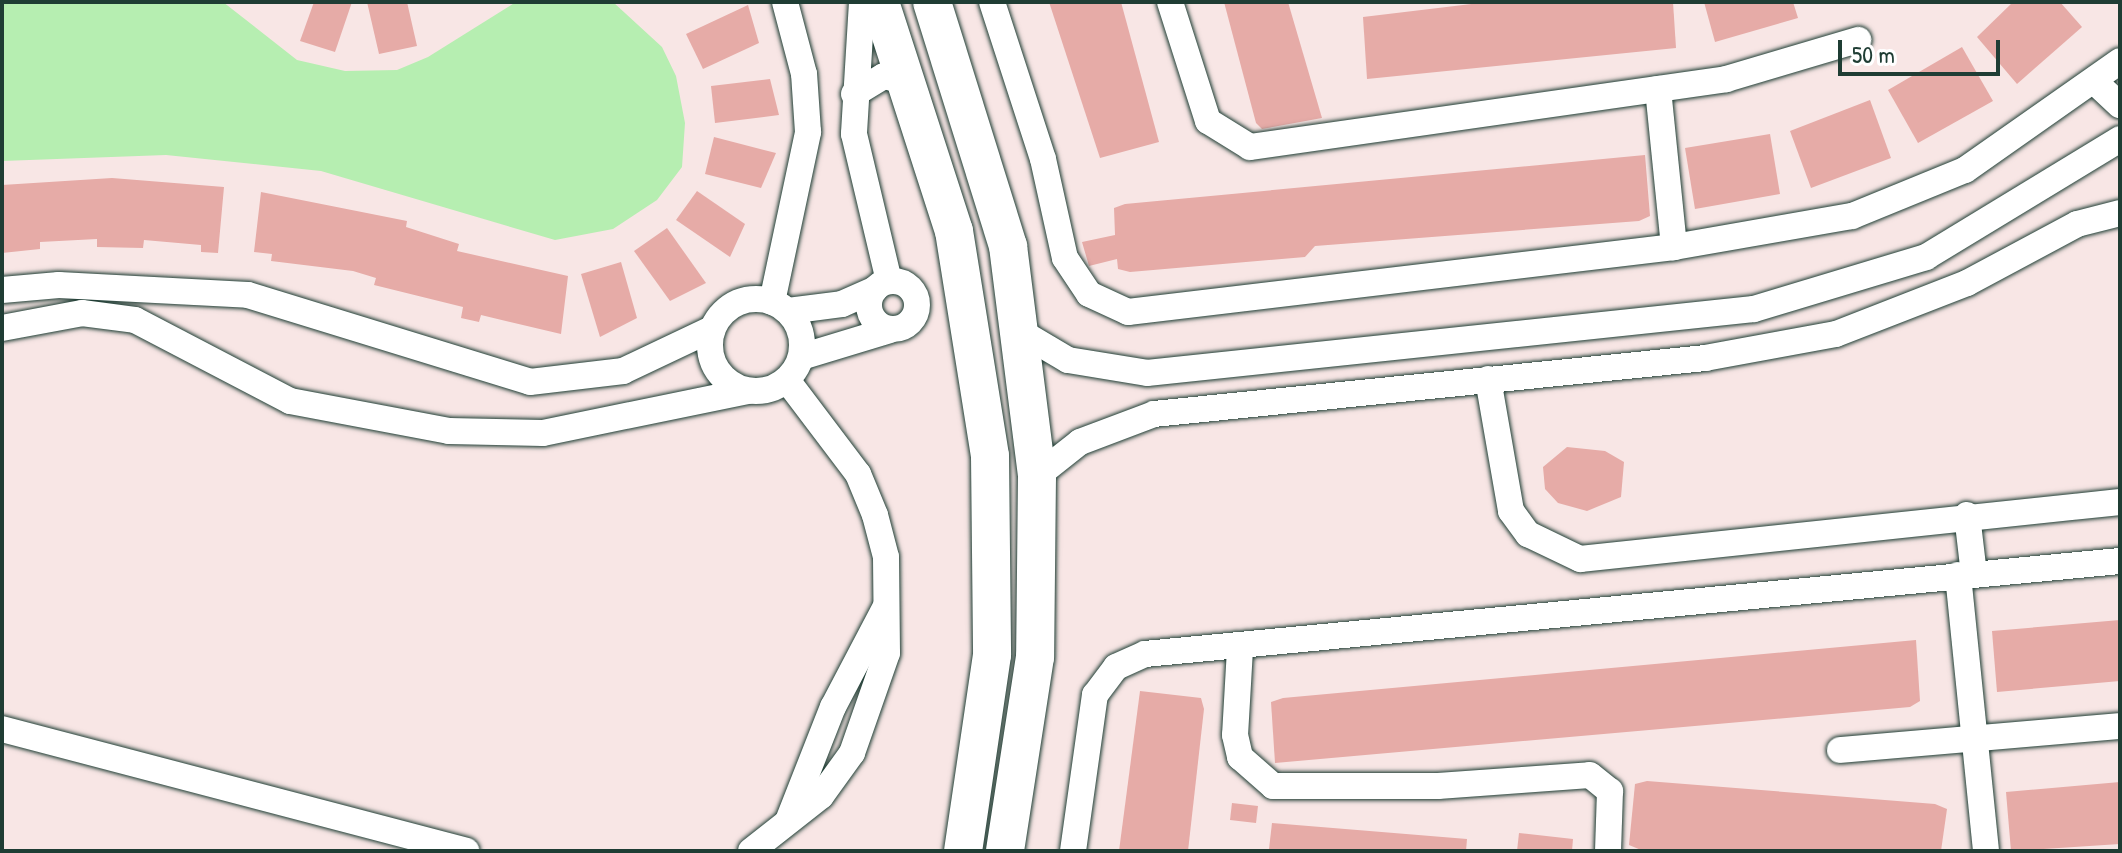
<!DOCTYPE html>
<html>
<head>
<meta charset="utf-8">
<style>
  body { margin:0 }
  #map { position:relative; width:2122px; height:853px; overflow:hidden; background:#f8e6e5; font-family:"Patrick Hand",sans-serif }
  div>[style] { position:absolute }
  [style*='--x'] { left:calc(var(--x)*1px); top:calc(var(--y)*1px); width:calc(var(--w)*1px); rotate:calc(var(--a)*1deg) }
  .green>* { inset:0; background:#b6eeb1 }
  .building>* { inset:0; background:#e6aba7 }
  .roads { filter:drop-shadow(0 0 2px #1f3d34) drop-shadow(0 0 2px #1f3d34) }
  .street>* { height:26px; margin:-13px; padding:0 13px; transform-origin:13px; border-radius:13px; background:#fff }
  .street>.ring { margin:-13px; padding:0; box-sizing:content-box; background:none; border:26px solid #fff; border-radius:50% }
  .secondary>* { height:38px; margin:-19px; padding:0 19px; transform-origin:19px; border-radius:19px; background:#fff }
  span { translate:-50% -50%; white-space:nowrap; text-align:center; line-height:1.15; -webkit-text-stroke:7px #fff; paint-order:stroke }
  .frame { position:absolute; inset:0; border:4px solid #1f3d34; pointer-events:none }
  .scale { position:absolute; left:1838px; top:40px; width:162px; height:36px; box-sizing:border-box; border:4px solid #1f3d34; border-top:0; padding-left:10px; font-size:24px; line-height:28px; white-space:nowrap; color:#1f3d34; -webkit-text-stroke:6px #fff; paint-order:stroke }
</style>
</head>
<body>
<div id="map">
  <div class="green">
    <i style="clip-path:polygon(2px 2px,223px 2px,297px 60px,345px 71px,397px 70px,428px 57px,516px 2px,613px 2px,662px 47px,676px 76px,685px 123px,682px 167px,657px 200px,613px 229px,555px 240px,321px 171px,166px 155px,2px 161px)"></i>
  </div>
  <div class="building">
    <i style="clip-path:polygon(314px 2px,352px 2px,335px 52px,300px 41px)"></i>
    <i style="clip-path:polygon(367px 2px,407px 2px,417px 46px,379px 54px)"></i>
    <i style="clip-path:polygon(1049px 2px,1121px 2px,1159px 142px,1100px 158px)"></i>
    <i style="clip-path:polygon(1224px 2px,1288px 2px,1322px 118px,1262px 129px,1256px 123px)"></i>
    <i style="clip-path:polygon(1488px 2px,1673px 2px,1676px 48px,1367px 79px,1363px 17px)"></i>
    <i style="clip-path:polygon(1704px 2px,1793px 2px,1798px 18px,1715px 42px)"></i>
    <i style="clip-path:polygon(2013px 2px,2060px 2px,2082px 27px,2017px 84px,1977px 37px)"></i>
    <i style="clip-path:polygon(748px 5px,759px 43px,703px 69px,686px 34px)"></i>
    <i style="clip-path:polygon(1962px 47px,1993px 101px,1918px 143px,1888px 90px)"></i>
    <i style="clip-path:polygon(770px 79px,779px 115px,715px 123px,711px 86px)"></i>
    <i style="clip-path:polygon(1870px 100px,1891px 158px,1811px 188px,1790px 131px)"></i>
    <i style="clip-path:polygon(1770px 134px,1780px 194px,1695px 209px,1685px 148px)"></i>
    <i style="clip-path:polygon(714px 137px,776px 153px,761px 188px,705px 174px)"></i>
    <i style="clip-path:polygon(1645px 155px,1650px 216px,1639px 221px,1315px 246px,1305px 257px,1130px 272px,1118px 269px,1117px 259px,1089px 266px,1082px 242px,1115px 235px,1114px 208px,1125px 204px)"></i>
    <i style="clip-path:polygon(112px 178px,224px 187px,218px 253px,201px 252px,201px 245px,144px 240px,143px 248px,97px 247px,97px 239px,40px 242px,40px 249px,2px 253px,2px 185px)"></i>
    <i style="clip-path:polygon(697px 191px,745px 224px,730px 257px,676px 220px)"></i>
    <i style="clip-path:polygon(261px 192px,407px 221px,406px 227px,459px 244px,457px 251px,568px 276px,561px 334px,481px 315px,479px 322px,461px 318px,463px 307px,374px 285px,376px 278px,353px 271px,271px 261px,272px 254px,254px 252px)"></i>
    <i style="clip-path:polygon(667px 228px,706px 283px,670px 301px,634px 251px)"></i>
    <i style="clip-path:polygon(621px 262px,637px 318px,600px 337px,581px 274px)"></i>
    <i style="clip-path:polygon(1567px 447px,1605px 451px,1624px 462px,1621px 497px,1587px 511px,1558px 503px,1545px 489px,1543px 467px)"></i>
    <i style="clip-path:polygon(2120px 620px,2120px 681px,1997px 692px,1992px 631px)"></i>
    <i style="clip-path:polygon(1916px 640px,1920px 701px,1910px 707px,1275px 763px,1271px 702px,1283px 698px)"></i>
    <i style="clip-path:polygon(1140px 691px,1201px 698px,1204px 709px,1188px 851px,1119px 851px)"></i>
    <i style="clip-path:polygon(1647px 781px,1935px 804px,1947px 809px,1941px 851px,1641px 850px,1629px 845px,1635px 784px)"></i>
    <i style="clip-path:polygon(2120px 782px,2120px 844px,2011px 851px,2006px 792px)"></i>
    <i style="clip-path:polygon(1232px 803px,1258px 806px,1256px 823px,1230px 820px)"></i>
    <i style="clip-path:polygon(1272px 823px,1467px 839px,1466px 851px,1281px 851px,1269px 849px)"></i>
    <i style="clip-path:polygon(1519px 833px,1573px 839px,1572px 851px,1517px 851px)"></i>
  </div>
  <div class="roads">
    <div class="street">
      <i style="--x:862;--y:2;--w:132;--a:93.5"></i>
      <i style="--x:854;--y:134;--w:151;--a:76.6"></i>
      <i style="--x:992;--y:2;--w:165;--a:72"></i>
      <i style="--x:1043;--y:159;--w:101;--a:77.5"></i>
      <i style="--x:1065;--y:258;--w:43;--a:56.3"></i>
      <i style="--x:1089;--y:294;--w:43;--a:24.8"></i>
      <i style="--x:1128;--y:312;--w:550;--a:-6.79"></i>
      <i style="--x:1674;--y:247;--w:181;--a:-9.9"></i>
      <i style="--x:1852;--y:216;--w:122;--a:-22.2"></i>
      <i style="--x:1965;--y:170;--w:189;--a:-35.1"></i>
      <i style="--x:1170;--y:2;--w:125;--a:72.3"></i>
      <i style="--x:1208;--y:121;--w:49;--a:31.8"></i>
      <i style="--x:1250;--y:147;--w:481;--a:-8.1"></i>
      <i style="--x:1726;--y:79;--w:138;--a:-16.5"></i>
      <i style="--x:2095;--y:82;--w:34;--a:43"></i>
      <i style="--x:1658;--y:89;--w:159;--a:84.2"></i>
      <i style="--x:854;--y:94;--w:35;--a:-31"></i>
      <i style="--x:884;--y:76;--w:28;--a:13"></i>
      <i class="ring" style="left:869px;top:281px;width:22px;height:22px"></i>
      <i style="--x:2;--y:290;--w:57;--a:-5"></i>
      <i style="--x:59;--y:285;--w:189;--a:3"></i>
      <i style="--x:248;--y:295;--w:295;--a:17.1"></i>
      <i style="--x:530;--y:382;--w:94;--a:-6.7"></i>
      <i style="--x:623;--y:371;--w:98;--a:-25.3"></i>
      <i class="ring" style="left:710px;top:299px;width:66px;height:66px"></i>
      <i style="--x:772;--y:302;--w:174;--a:-78"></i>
      <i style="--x:808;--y:132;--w:58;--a:-93.9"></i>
      <i style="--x:804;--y:74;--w:74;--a:-104.8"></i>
      <i style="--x:788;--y:311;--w:54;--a:-7.4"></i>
      <i style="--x:842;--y:304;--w:36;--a:-24"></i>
      <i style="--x:2;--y:328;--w:81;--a:-10.6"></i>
      <i style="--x:82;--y:313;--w:53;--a:7.5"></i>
      <i style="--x:135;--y:320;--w:175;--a:27.6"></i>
      <i style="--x:290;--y:401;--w:162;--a:10.7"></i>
      <i style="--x:449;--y:431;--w:94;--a:1.2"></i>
      <i style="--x:543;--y:433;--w:209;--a:-11.6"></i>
      <i style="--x:1024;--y:334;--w:51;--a:30.6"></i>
      <i style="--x:1068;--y:360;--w:80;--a:9.3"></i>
      <i style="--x:1147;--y:373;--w:610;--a:-6.02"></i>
      <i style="--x:1754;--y:309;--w:180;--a:-16.8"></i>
      <i style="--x:1926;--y:257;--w:227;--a:-31.3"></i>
      <i style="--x:801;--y:357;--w:93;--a:-16.9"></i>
      <i style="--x:1488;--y:379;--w:134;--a:80.1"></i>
      <i style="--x:1511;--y:511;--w:29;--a:54"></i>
      <i style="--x:1528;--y:534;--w:58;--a:25.7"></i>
      <i style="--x:1580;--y:559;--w:543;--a:-6.03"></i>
      <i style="--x:1037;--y:476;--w:55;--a:-38.3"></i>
      <i style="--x:1080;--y:442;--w:79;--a:-20.7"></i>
      <i style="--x:1154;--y:414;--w:554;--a:-5.8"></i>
      <i style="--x:1705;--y:358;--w:133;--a:-10.4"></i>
      <i style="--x:1836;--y:334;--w:141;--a:-21.3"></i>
      <i style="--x:1967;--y:283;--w:125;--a:-28.2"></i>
      <i style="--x:2077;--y:224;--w:44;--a:-14.3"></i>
      <i style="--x:1967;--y:515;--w:60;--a:83.3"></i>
      <i style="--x:1958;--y:575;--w:277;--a:84.2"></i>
      <i style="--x:1240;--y:649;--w:86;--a:93.3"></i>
      <i style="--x:1235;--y:735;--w:23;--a:77"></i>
      <i style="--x:1240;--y:757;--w:44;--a:41.3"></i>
      <i style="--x:1273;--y:786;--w:165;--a:0"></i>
      <i style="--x:1438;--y:786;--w:152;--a:-4.1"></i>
      <i style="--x:1590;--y:775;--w:26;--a:39"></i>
      <i style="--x:1610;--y:791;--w:60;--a:91.9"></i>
      <i style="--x:2;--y:729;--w:480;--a:14.7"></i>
      <i style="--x:1840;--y:750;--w:281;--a:-4.9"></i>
      <i style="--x:788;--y:821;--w:123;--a:-68.5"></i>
      <i style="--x:833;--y:707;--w:114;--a:-62.3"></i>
      <i style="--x:751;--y:851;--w:89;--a:-38.2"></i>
      <i style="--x:821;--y:796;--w:53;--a:-54.2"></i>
      <i style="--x:852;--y:753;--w:106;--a:-70.7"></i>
      <i style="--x:887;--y:653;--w:96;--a:-90.6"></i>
      <i style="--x:886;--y:557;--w:43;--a:-104.7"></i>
      <i style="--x:875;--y:515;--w:44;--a:-112.5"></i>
      <i style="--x:858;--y:474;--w:118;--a:-127.1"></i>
      <i style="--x:1073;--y:851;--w:158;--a:-82"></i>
      <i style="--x:1095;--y:695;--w:35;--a:-53"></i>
      <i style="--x:1116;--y:667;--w:32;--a:-24"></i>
      <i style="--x:1145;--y:654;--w:979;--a:-5.45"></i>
    </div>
    <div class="secondary">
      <i style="--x:880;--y:2;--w:241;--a:72.1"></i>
      <i style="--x:954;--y:231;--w:228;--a:80.9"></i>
      <i style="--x:990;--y:456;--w:199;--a:89.4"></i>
      <i style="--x:992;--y:655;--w:198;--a:98.4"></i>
      <i style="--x:932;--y:2;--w:256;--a:72.7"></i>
      <i style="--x:1008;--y:246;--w:232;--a:82.8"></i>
      <i style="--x:1037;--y:476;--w:181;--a:90.6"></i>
      <i style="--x:1035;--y:657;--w:196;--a:98.8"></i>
    </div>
  </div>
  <div class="frame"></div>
  <div class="scale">50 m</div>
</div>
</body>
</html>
